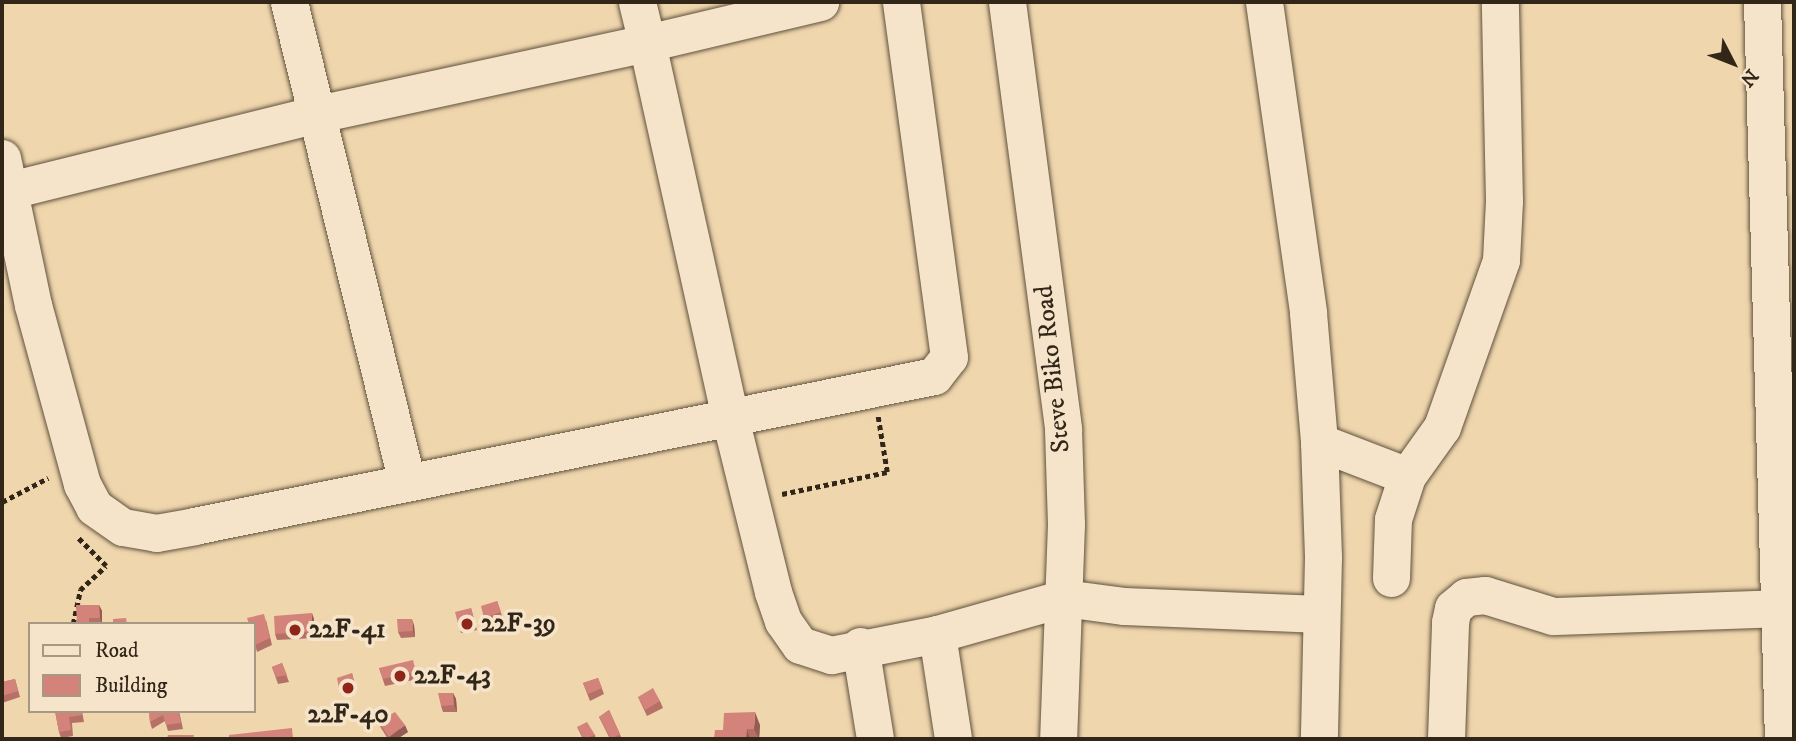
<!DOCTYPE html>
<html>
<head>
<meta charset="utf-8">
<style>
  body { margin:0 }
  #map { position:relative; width:1796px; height:741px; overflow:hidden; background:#efd6ad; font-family:"IM FELL DW Pica",serif }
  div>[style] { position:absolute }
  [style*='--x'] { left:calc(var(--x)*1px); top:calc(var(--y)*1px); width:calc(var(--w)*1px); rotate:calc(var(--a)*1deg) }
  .path>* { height:4.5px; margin-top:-2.25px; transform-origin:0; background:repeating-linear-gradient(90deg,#322619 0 5px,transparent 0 8.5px) }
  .roads { filter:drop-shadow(0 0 2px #61523e) drop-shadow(0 0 2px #61523e) }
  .minor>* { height:37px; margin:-18.5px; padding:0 18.5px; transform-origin:18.5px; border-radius:18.5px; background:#f5e4ca }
  .wall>* { inset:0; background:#b57168 }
  .shaded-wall>* { inset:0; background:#945c55 }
  .building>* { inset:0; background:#d38379 }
  .dots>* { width:19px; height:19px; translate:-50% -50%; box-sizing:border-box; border:4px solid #f5e4ca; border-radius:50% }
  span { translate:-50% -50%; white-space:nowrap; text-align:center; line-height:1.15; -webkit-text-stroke:7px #f5e4ca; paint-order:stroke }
  .street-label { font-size:26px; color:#322619 }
  .poi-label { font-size:26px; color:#322619; font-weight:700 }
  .left { translate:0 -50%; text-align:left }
  .frame { position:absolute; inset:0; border:4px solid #322619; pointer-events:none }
  .legend { position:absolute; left:28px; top:622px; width:228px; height:91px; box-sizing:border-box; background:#f5e4ca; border:2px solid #a79883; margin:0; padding:9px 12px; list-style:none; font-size:21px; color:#322619 }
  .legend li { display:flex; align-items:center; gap:14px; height:35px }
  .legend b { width:35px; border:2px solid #a79883 }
  .north { position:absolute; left:1698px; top:28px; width:70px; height:70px; -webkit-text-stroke:5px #f5e4ca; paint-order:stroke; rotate:132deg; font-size:19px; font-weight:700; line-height:28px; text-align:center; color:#322619 }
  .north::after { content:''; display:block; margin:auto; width:24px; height:32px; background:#322619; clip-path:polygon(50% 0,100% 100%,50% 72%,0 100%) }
</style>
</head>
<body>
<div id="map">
  <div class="path">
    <i style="--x:782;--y:494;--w:107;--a:-11.8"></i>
    <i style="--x:887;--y:472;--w:56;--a:-99.3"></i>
    <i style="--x:2;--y:502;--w:52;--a:-27.6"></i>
    <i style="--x:73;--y:624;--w:35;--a:-78"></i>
    <i style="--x:80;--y:590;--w:35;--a:-43"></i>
    <i style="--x:106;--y:566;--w:42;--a:-135"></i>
  </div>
  <div class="roads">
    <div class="minor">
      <i style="--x:289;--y:2;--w:492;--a:76.2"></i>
      <i style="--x:637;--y:2;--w:42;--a:76.3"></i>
      <i style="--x:647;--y:43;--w:178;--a:-13.3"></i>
      <i style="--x:1007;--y:2;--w:431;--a:82.5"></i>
      <i style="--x:1063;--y:429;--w:95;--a:88.2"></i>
      <i style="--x:1066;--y:524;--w:215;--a:92.1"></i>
      <i style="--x:1264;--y:2;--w:314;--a:81.9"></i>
      <i style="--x:1308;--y:313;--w:129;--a:85.1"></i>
      <i style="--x:1319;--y:442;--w:115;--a:88"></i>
      <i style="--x:1323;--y:557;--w:182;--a:91.3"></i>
      <i style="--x:1762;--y:2;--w:737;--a:88.37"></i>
      <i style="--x:2;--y:158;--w:150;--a:78.1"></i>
      <i style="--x:33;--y:305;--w:186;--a:74.7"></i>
      <i style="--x:82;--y:484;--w:26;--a:62"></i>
      <i style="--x:94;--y:507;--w:35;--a:35"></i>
      <i style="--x:123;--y:527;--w:34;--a:10"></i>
      <i style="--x:156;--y:533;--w:39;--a:-10"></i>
      <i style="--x:194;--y:526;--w:755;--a:-11.46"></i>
      <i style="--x:934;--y:376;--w:24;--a:-52"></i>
      <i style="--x:949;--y:357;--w:358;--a:-97.7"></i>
      <i style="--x:2;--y:192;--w:325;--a:-13.9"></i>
      <i style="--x:318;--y:114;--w:337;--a:-12.2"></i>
      <i style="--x:647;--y:43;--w:384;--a:77.5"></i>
      <i style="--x:730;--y:418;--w:179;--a:76.1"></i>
      <i style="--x:773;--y:592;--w:31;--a:71"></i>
      <i style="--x:783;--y:621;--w:29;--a:55"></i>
      <i style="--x:800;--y:645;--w:33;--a:18"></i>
      <i style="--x:831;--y:655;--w:108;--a:-11.2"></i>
      <i style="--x:937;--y:634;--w:132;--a:-15.8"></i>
      <i style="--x:1064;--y:598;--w:61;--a:7.6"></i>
      <i style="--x:1124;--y:606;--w:197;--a:2.3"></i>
      <i style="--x:1319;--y:442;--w:94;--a:21.1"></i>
      <i style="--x:1391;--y:578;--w:59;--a:-88.1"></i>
      <i style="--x:1393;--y:519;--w:45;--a:-72"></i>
      <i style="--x:1407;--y:476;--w:60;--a:-54.5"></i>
      <i style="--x:1442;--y:427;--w:177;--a:-70.5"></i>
      <i style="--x:1501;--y:260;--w:59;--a:-87.1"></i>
      <i style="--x:1504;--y:201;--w:199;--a:-91.2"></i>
      <i style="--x:937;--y:634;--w:106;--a:81.3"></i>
      <i style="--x:860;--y:646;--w:94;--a:80.8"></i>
      <i style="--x:1446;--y:739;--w:117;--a:-88"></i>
      <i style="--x:1450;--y:622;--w:14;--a:-78"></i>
      <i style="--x:1453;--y:608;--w:17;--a:-40"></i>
      <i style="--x:1466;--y:597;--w:19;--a:-6"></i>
      <i style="--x:1485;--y:595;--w:71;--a:17.2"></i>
      <i style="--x:1553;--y:616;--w:226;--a:-2"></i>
    </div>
  </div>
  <div class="wall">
    <i style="clip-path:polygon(497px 601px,503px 619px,486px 624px,484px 618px)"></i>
    <i style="clip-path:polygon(99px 605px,102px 611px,102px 624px,77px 624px)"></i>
    <i style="clip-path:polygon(471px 608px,477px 630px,461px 633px,459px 627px)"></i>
    <i style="clip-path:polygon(314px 619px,314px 638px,277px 640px,275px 634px)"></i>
    <i style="clip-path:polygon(266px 620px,272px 645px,257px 652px,254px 640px)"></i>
    <i style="clip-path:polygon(414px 625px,415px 637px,401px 638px,398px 632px)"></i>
    <i style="clip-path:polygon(282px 663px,289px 682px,278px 684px,272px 667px)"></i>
    <i style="clip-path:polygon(415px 667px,418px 679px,385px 686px,379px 668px)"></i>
    <i style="clip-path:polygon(352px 673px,357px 692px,341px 695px,339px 688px)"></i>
    <i style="clip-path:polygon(598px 678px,604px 694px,590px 701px,583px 683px)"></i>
    <i style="clip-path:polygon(15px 679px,20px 697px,2px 703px,2px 682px)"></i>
    <i style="clip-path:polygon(453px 693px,456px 699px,457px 712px,443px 712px,441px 706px)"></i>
    <i style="clip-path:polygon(638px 697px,660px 701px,663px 708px,647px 716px)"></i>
    <i style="clip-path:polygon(609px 710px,622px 739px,610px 739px,599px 717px)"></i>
    <i style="clip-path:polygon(55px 711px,82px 711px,84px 722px,72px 723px,73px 736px,61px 738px,59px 732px)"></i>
    <i style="clip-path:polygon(149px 711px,179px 711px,183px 729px,168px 731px,165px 721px,152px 729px,150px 722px)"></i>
    <i style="clip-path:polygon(200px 711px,229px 711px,229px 713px,201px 713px)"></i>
    <i style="clip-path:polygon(378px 722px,408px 732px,397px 739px,388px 739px,381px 728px)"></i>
    <i style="clip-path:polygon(760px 725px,759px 739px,714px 739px,723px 730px)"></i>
    <i style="clip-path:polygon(577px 727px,595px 735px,596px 739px,583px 739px)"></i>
  </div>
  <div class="shaded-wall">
    <i style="clip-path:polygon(99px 605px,102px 611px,102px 624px,100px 618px)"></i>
    <i style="clip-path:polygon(312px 613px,314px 619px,314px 638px,312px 632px)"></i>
    <i style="clip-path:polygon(412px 619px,414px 625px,415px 637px,413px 631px)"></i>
    <i style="clip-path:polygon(453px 693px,456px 699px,457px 712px,454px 705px)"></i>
    <i style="clip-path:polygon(755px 712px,760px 725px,759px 739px,754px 729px)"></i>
    <i style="clip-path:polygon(405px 725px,408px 732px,397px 739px,390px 739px,389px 737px)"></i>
    <i style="clip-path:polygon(747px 729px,750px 739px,746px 739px)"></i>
  </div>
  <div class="building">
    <i style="clip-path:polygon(497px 601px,501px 612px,484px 618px,481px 606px)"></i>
    <i style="clip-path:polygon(76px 605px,99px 605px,100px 618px,89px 618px,89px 624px,77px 624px)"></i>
    <i style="clip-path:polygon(471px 608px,475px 623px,459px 627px,455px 612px)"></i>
    <i style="clip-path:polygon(312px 613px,312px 632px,275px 634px,274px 616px)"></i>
    <i style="clip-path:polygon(264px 614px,270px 638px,255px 645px,254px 640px,254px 624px,249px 624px,247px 618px)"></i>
    <i style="clip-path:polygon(126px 618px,127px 624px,113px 624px,113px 619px)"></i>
    <i style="clip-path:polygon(397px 619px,412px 619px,413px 631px,398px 632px)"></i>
    <i style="clip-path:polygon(413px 660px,416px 672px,383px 679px,379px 668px)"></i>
    <i style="clip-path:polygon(282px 663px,287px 675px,276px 677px,272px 667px)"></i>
    <i style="clip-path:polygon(352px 673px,355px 686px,339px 688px,337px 678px)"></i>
    <i style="clip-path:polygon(598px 678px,602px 688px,588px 694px,583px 683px)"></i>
    <i style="clip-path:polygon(15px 679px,18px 691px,2px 696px,2px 682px)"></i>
    <i style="clip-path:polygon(653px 688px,660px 701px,645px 710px,638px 697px)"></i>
    <i style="clip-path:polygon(438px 693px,453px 693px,454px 705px,441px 706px)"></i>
    <i style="clip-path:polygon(609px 710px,620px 734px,611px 739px,599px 717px)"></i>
    <i style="clip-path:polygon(55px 711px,81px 711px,82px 715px,69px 717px,71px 730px,59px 732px)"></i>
    <i style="clip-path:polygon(149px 711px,178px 711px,181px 723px,166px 725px,163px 715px,150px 722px)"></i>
    <i style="clip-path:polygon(395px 712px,405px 725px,389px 737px,378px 722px)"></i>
    <i style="clip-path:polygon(755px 712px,754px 729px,747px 729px,746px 739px,714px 739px,715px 730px,723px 730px,724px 713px)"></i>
    <i style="clip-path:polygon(587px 722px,595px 735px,584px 739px,577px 727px)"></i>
    <i style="clip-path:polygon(292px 728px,293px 739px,229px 739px,229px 735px)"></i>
    <i style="clip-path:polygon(168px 735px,194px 735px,193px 739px,167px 739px)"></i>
  </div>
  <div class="dots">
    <i style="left:467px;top:624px;background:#8f2418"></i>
    <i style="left:295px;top:630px;background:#8f2418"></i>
    <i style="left:400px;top:676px;background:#8f2418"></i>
    <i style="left:348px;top:688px;background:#8f2418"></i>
  </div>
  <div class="street-label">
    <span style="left:1053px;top:369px;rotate:-96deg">Steve Biko Road</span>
  </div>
  <div class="poi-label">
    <span class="left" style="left:481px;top:624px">22F-39</span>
    <span class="left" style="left:309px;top:630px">22F-41</span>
    <span class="left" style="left:414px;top:676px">22F-43</span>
    <span style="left:348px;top:715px">22F-40</span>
  </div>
  <div class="frame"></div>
  <ul class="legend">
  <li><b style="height:9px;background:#f5e4ca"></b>Road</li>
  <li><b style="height:19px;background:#d38379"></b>Building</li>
  </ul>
  <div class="north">N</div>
</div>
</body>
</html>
